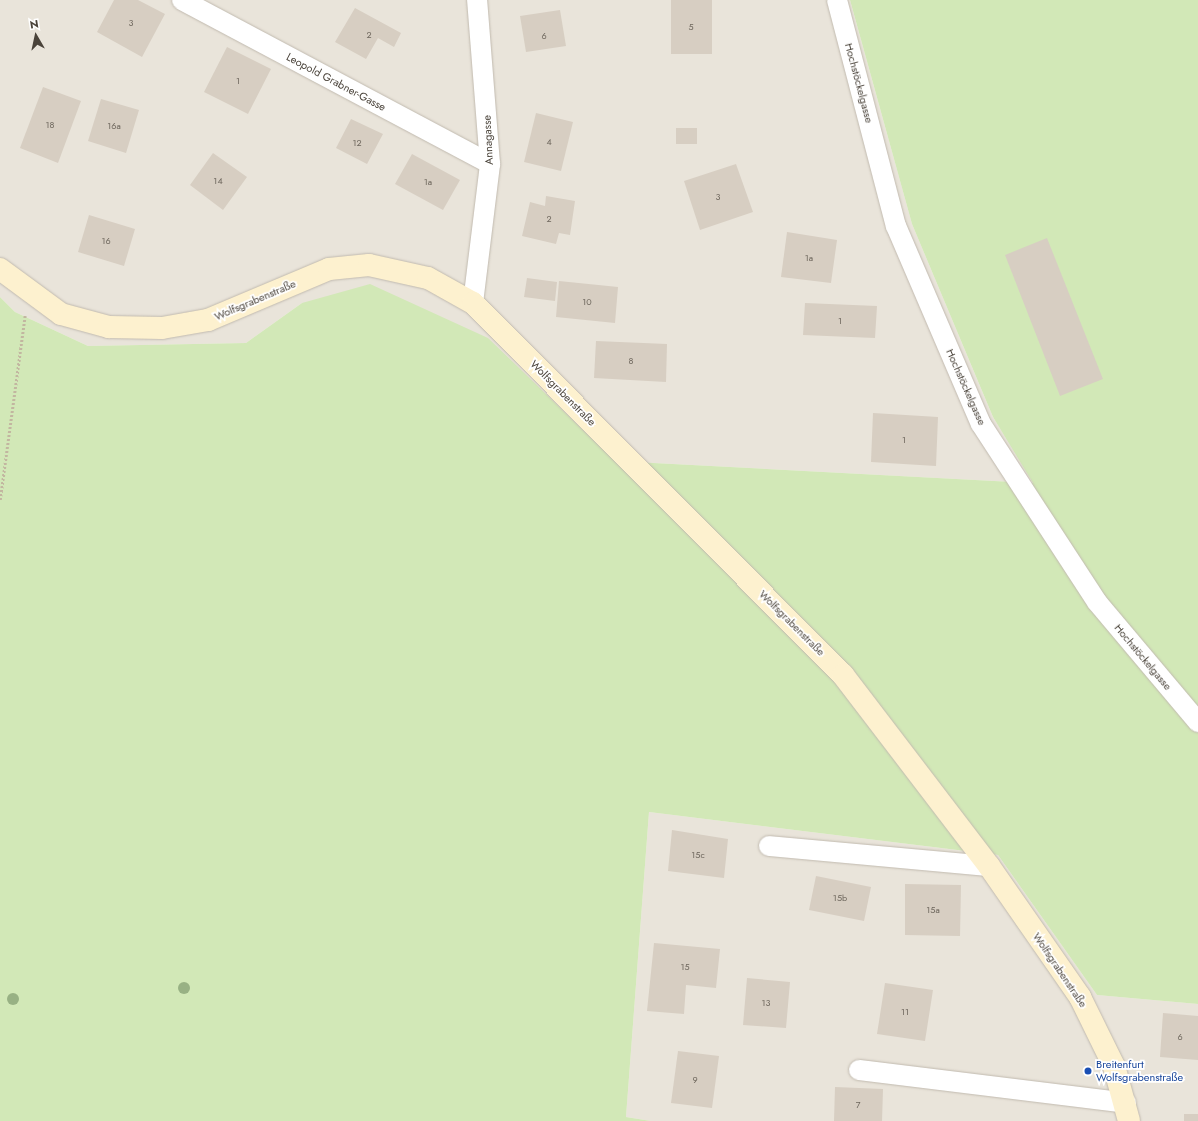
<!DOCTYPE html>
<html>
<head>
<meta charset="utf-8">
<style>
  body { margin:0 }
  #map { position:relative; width:1198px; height:1121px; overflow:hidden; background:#f5f3ec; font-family:Jost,sans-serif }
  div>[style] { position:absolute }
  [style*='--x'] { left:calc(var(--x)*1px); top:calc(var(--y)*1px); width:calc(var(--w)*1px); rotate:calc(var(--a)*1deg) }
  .residential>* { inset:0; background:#e9e4da }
  .green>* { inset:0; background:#d2e8b7 }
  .building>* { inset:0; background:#d7cec2 }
  .path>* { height:2.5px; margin-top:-1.25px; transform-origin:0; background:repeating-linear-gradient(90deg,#c2b6a0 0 2px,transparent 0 4px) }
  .roads { filter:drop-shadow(0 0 1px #c1baaf) drop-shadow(0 0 1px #c1baaf) }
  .minor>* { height:20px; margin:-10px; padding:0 10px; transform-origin:10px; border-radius:10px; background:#fff }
  .secondary>* { height:22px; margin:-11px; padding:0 11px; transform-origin:11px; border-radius:11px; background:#fdf1cf }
  .trees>* { width:12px; height:12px; margin:-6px; border-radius:50%; background:#98b184 }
  .dots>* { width:11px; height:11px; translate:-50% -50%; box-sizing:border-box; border:2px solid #fff; border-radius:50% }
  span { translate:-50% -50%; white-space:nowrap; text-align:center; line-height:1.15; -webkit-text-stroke:3.5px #fff; paint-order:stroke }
  .number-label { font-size:9px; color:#6d665c }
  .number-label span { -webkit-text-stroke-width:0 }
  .street-label { font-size:11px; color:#4a433a }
  .transit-label { font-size:11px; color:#164399 }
  .left { translate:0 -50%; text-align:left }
  .north { position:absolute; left:16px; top:16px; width:40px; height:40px; -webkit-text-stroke:3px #fff; paint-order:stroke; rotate:351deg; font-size:11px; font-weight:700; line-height:16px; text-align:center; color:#4a433a }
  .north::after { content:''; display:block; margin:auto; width:14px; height:18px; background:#4a433a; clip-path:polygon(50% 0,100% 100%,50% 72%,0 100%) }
</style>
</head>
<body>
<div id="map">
  <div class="residential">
    <i style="clip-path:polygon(0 0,850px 0,912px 224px,993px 417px,1034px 483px,615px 461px,302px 303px,246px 343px,88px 346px,15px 312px,0 297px)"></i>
    <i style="clip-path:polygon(649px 812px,998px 855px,1097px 995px,1198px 1004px,1198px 1121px,651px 1121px,626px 1117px)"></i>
  </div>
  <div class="green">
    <i style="clip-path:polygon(850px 0,1198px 0,1198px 1004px,1097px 995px,998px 855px,649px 812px,626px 1117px,651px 1121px,0 1121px,0 297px,15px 312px,88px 346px,246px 343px,302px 303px,370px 284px,488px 338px,615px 461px,1033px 483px,993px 417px,912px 224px)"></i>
  </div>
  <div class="building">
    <i style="clip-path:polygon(114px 0,138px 0,165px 14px,142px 57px,97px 32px)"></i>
    <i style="clip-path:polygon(671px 0,712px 0,712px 54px,671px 54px)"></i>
    <i style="clip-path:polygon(355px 8px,401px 33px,394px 47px,378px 38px,366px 59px,335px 42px)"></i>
    <i style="clip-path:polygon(560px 10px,566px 46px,526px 52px,520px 16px)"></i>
    <i style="clip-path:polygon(227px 47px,271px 69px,248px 114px,204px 92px)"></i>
    <i style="clip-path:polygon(43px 87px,81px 101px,58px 163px,20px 148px)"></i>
    <i style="clip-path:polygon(101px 99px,139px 110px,126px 153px,88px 141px)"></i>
    <i style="clip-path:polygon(536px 113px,573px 122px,561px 171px,524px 162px)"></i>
    <i style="clip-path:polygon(351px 119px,383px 134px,367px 164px,336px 148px)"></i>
    <i style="clip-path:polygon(676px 128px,697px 128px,697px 144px,676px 144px)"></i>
    <i style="clip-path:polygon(213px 153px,247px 177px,223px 210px,190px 185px)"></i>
    <i style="clip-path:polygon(412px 154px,460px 180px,443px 210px,395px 184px)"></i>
    <i style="clip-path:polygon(736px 164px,753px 212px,700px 230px,684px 181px)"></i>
    <i style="clip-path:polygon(546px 196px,575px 201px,570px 235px,559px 233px,556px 244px,522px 236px,530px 202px,545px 206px)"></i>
    <i style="clip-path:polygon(89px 215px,135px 229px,124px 266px,78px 252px)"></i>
    <i style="clip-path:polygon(787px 232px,837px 240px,831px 283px,781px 277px)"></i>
    <i style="clip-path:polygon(1047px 238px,1103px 379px,1060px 396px,1005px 255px)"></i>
    <i style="clip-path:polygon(527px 278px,557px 282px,555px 301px,524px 297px)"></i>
    <i style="clip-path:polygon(559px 281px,618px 287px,615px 323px,556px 317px)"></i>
    <i style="clip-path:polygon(805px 303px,877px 306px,875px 338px,803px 335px)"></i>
    <i style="clip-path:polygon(596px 341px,667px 344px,666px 382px,594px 378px)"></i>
    <i style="clip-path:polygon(873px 413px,938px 417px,936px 466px,871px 462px)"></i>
    <i style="clip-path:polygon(672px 830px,728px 839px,724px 878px,668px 871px)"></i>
    <i style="clip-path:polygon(816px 876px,871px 887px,864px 921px,809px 910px)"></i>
    <i style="clip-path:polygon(905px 884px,961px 885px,960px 936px,905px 935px)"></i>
    <i style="clip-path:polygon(654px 943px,720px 949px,716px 988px,686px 985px,684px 1014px,647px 1011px)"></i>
    <i style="clip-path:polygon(747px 978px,790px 982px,786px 1028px,743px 1025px)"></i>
    <i style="clip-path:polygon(885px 983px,933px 990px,925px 1041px,877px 1034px)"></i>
    <i style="clip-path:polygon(1163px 1013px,1198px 1016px,1198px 1060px,1160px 1057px)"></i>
    <i style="clip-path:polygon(678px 1051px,719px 1056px,712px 1108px,671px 1103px)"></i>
    <i style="clip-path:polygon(835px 1087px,883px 1089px,882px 1121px,834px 1121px)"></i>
    <i style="clip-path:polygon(1184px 1114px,1198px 1114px,1198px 1121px,1184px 1121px)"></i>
  </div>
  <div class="path">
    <i style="--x:0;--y:500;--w:186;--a:-82.3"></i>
  </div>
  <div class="roads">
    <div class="minor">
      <i style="--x:182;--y:0;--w:349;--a:28"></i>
      <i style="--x:837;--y:0;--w:234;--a:75.4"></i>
      <i style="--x:896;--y:226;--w:215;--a:66.8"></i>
      <i style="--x:981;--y:424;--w:212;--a:56.9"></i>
      <i style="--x:1097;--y:602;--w:157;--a:49.9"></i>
      <i style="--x:473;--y:303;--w:140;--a:-83"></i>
      <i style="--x:490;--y:164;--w:165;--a:-94.5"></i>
      <i style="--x:769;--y:846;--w:221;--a:5.2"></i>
      <i style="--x:859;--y:1070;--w:269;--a:7"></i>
    </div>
    <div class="secondary">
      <i style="--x:0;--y:269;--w:76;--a:36.4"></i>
      <i style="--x:61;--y:314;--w:50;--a:15.2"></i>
      <i style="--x:109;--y:327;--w:53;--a:1.1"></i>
      <i style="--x:162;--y:328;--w:47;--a:-9.9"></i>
      <i style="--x:208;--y:320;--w:131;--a:-22.9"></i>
      <i style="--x:329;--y:269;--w:40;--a:-5.7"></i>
      <i style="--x:369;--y:265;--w:60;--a:12.4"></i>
      <i style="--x:428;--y:278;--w:51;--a:29.1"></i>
      <i style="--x:473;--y:303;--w:525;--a:45.15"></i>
      <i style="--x:843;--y:675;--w:240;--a:52.6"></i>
      <i style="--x:989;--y:866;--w:160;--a:55.2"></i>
      <i style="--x:1080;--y:997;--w:77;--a:63.8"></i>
      <i style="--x:1114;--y:1066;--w:57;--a:74.7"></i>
    </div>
  </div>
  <div class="trees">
    <i style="left:184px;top:988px"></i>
    <i style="left:13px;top:999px"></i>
  </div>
  <div class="dots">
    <i style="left:1088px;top:1071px;background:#1a4fb4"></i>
  </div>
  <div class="number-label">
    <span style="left:131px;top:23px">3</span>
    <span style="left:691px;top:27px">5</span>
    <span style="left:369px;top:35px">2</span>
    <span style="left:544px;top:36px">6</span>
    <span style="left:238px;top:81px">1</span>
    <span style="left:50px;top:125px">18</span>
    <span style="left:114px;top:126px">16a</span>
    <span style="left:549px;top:142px">4</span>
    <span style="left:357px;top:143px">12</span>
    <span style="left:218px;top:181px">14</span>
    <span style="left:428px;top:182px">1a</span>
    <span style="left:718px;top:197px">3</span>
    <span style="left:549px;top:219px">2</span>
    <span style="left:106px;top:241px">16</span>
    <span style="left:809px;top:258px">1a</span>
    <span style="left:587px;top:302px">10</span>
    <span style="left:840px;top:321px">1</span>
    <span style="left:631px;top:361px">8</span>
    <span style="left:904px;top:440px">1</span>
    <span style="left:698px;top:855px">15c</span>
    <span style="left:840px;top:898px">15b</span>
    <span style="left:933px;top:910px">15a</span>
    <span style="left:685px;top:967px">15</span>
    <span style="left:766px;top:1003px">13</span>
    <span style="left:905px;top:1012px">11</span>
    <span style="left:1180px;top:1037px">6</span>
    <span style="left:695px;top:1080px">9</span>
    <span style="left:858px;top:1105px">7</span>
  </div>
  <div class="street-label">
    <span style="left:336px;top:82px;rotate:28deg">Leopold Grabner-Gasse</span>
    <span style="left:859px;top:83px;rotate:75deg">Hochstöckelgasse</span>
    <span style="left:488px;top:140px;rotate:-93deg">Annagasse</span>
    <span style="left:255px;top:300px;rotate:-23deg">Wolfsgrabenstraße</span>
    <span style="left:966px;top:387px;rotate:66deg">Hochstöckelgasse</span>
    <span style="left:563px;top:393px;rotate:45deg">Wolfsgrabenstraße</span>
    <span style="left:792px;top:623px;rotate:45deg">Wolfsgrabenstraße</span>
    <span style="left:1143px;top:657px;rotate:50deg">Hochstöckelgasse</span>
    <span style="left:1060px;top:970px;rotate:56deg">Wolfsgrabenstraße</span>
  </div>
  <div class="transit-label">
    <span class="left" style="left:1096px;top:1071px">Breitenfurt<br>Wolfsgrabenstraße</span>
  </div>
  <div class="north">N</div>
</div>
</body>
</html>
